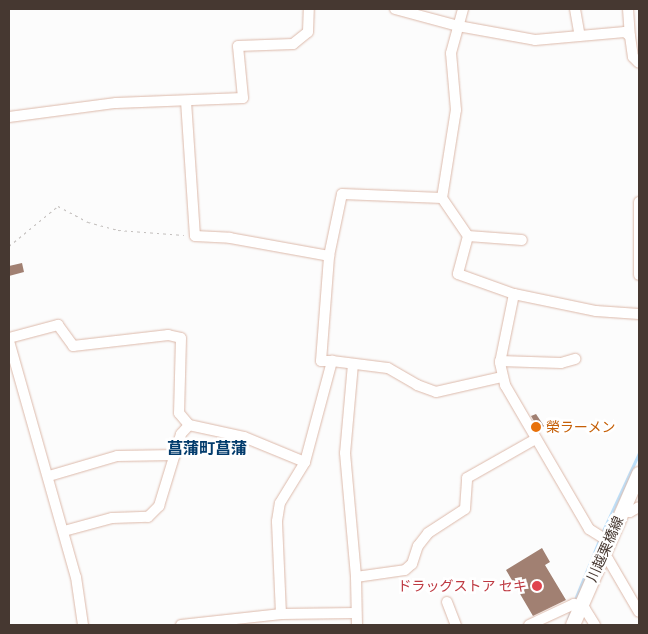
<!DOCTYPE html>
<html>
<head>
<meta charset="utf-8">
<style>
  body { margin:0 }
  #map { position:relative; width:648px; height:634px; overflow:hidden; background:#fcfcfc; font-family:"Playfair Display","Noto Sans JP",serif }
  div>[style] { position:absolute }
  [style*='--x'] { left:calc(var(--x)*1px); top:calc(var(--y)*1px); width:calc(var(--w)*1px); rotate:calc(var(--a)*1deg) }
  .stream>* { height:2.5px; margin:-1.25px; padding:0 1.25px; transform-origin:1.25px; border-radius:1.25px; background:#bce0fb }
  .building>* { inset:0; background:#a18072 }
  .path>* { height:1px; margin-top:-0.5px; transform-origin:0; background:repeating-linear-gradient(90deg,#c3bfbd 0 2.5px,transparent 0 6.5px) }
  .roads { filter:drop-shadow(0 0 1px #dcb9aa) drop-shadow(0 0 1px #dcb9aa) }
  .minor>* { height:10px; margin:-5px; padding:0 5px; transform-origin:5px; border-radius:5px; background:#fff }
  .major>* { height:14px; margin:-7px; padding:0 7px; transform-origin:7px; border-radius:7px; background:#fff }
  .dots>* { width:14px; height:14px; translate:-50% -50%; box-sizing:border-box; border:2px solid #fff; border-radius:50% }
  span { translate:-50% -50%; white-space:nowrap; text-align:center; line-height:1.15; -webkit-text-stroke:5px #fff; paint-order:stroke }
  .food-label { font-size:14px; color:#c56008 }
  .left { translate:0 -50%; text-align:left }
  .street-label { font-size:14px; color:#463831 }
  .health-label { font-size:14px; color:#be3a42 }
  .right { translate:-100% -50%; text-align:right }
  .quarter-label { font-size:16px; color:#023b6c; font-weight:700 }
  .frame { position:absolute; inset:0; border:10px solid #463831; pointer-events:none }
</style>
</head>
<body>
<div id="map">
  <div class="stream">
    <i style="--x:602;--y:533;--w:88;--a:-65.2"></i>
    <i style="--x:574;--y:602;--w:69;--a:-67.9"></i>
    <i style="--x:568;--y:619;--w:12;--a:-70"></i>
  </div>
  <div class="building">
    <i style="clip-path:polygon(22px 263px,24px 272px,9px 276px,9px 266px)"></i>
    <i style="clip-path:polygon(536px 414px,544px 426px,539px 430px,531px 416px)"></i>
    <i style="clip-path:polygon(542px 548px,550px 562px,545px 565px,566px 600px,533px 616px,506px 570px)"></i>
  </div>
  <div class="path">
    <i style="--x:9;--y:246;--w:63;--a:-39.2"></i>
    <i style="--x:58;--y:206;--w:34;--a:28"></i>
    <i style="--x:88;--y:222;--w:31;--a:15"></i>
    <i style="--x:118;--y:230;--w:66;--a:4.3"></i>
  </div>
  <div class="roads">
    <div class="minor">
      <i style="--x:395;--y:9;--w:65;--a:15.1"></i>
      <i style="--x:458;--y:26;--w:78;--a:10.3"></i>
      <i style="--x:535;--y:40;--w:90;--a:-5.1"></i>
      <i style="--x:625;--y:32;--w:6;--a:39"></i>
      <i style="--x:630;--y:36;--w:21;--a:82"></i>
      <i style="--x:633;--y:57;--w:8;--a:45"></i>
      <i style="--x:575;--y:9;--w:27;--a:80"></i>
      <i style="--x:628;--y:9;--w:27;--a:86"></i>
      <i style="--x:186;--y:101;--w:135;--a:86.2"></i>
      <i style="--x:195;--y:236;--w:35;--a:3"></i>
      <i style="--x:230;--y:238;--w:101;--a:10.3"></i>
      <i style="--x:9;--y:117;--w:108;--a:-7.5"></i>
      <i style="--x:116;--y:103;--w:127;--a:-2.3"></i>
      <i style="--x:243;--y:98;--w:52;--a:-95.5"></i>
      <i style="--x:238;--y:46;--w:55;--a:-2.1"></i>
      <i style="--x:293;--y:44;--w:19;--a:-39"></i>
      <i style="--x:308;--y:32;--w:23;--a:-88"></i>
      <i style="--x:442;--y:198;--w:46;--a:55.6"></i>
      <i style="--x:468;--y:236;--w:39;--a:105"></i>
      <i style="--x:458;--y:274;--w:59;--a:19.7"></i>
      <i style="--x:514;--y:294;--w:84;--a:11.7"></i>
      <i style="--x:596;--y:311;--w:43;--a:4"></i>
      <i style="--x:639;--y:202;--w:73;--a:90"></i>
      <i style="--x:468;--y:236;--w:54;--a:4.2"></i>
      <i style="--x:514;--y:294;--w:70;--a:101.5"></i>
      <i style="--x:500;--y:363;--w:23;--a:77"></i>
      <i style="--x:505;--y:385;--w:167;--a:59.7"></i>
      <i style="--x:589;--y:529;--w:22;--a:32"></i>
      <i style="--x:9;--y:338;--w:51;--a:-14.9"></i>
      <i style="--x:58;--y:325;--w:26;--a:54"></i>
      <i style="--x:73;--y:346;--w:96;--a:-6.6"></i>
      <i style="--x:168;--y:335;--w:13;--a:13"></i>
      <i style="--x:181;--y:338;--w:75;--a:91.5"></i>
      <i style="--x:179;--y:413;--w:16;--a:50"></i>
      <i style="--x:9;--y:341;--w:245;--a:74.2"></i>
      <i style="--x:76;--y:577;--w:49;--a:81.7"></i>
      <i style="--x:332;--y:361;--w:56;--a:7.1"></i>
      <i style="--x:388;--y:368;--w:34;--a:30"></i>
      <i style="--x:417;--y:385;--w:20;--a:20"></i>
      <i style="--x:436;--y:392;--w:68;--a:-12.8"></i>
      <i style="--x:500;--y:361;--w:61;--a:1.9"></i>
      <i style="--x:561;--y:363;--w:15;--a:-16"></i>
      <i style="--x:353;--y:364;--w:89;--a:95.1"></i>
      <i style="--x:345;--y:453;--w:124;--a:84.9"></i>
      <i style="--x:49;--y:476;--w:71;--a:-16.4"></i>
      <i style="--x:117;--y:456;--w:58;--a:-1"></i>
      <i style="--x:622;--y:511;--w:8;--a:7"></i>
      <i style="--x:630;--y:512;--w:10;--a:-29"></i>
      <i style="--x:64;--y:531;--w:50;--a:-15.2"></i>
      <i style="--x:112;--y:518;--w:36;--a:-2"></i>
      <i style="--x:148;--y:517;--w:16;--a:-45"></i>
      <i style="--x:159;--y:506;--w:75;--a:-73"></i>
      <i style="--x:181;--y:434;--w:12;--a:-48"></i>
      <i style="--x:189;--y:425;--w:56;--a:12.3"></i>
      <i style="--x:244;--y:437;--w:66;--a:22.3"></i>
      <i style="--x:602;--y:555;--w:7;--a:34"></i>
      <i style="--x:608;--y:559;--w:61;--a:59.7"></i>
      <i style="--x:447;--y:602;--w:25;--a:69"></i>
      <i style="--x:281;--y:614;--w:93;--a:-92.5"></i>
      <i style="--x:277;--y:521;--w:18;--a:-81"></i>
      <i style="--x:280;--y:503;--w:48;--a:-58.6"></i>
      <i style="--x:305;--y:462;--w:105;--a:-75"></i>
      <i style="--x:332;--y:361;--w:11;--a:180"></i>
      <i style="--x:321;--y:361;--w:105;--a:-85.6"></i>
      <i style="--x:329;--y:256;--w:63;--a:-78.2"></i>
      <i style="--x:342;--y:194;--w:100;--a:2.3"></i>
      <i style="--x:442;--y:198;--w:89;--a:-81"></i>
      <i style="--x:456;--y:110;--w:57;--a:-95"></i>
      <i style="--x:451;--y:53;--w:46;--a:-74.7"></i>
      <i style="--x:181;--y:625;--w:101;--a:-6.3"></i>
      <i style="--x:281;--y:614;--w:75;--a:-0.8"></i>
      <i style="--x:357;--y:625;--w:48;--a:-91.2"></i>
      <i style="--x:356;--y:577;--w:49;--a:-8.1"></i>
      <i style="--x:405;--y:570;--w:9;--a:-41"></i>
      <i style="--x:412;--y:564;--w:19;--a:-72"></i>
      <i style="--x:418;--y:546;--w:16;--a:-52"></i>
      <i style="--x:428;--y:533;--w:44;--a:-33"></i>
      <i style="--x:465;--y:509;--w:31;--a:-86"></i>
      <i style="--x:467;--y:478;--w:77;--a:-29.6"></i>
      <i style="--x:529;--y:625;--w:50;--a:-25"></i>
      <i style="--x:574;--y:604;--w:12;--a:24"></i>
      <i style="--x:585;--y:609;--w:19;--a:58"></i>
    </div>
    <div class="major">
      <i style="--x:573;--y:625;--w:165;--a:-66.4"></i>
    </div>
  </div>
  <div class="dots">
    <i style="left:536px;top:427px;background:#e8710a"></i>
    <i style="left:537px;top:586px;background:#e0444e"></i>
  </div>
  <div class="food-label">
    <span class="left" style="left:546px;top:427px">榮ラーメン</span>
  </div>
  <div class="street-label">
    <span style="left:605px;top:549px;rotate:-66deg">川越栗橋線</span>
  </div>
  <div class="health-label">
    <span class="right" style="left:527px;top:586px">ドラッグストア セキ</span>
  </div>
  <div class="quarter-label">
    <span style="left:207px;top:448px">菖蒲町菖蒲</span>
  </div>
  <div class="frame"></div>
</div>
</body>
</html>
